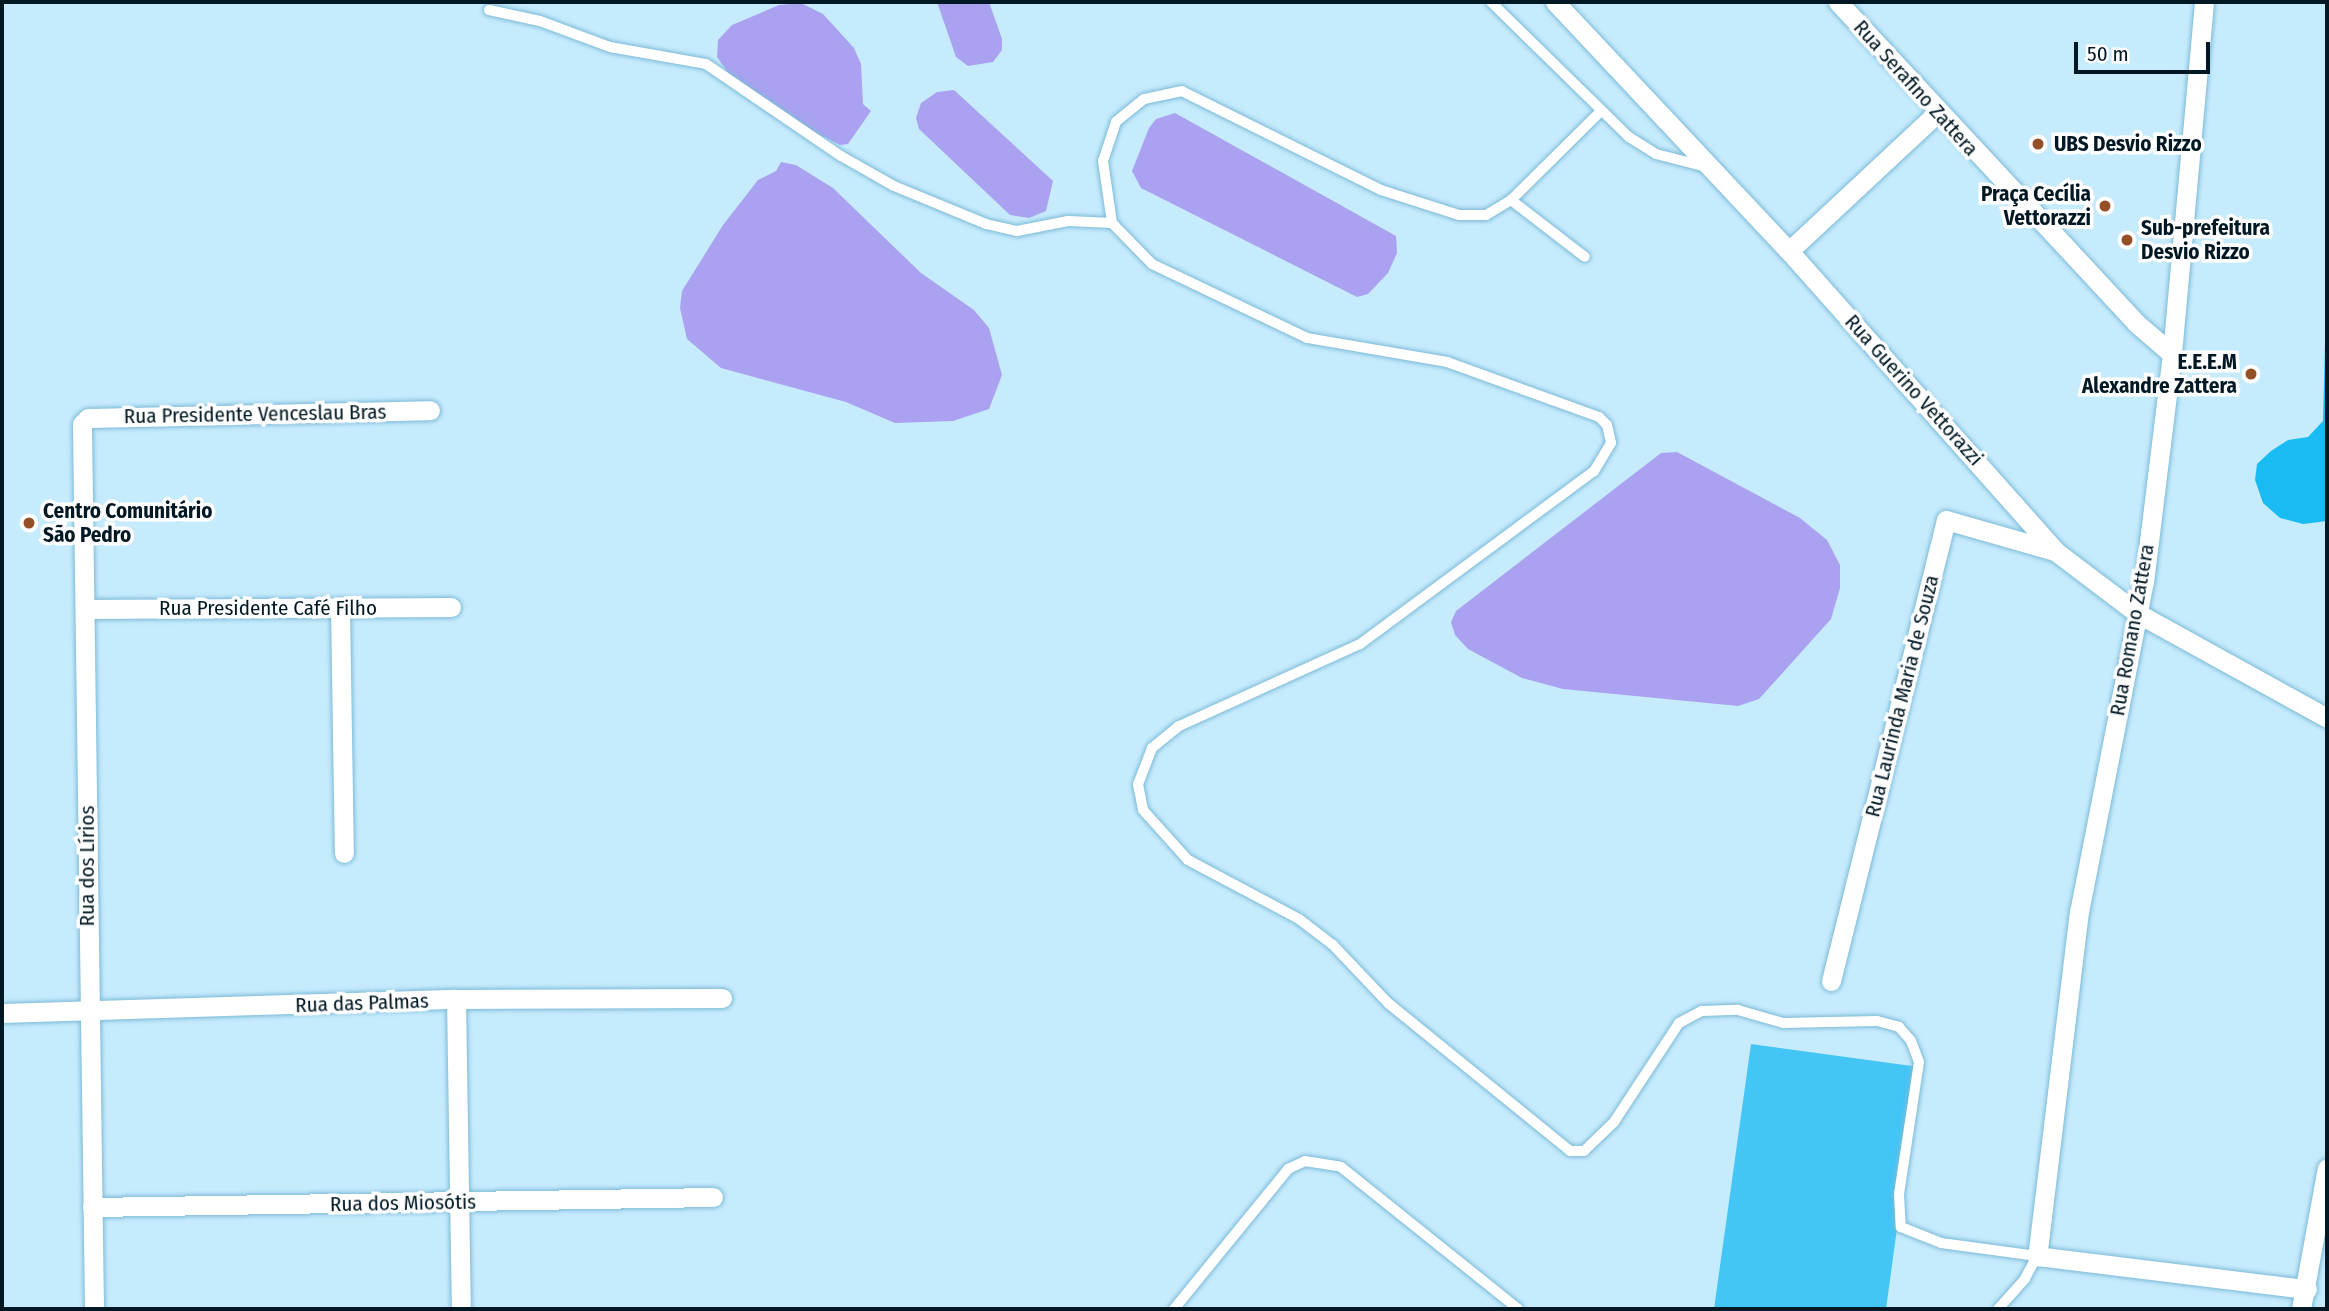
<!DOCTYPE html>
<html>
<head>
<meta charset="utf-8">
<style>
  body { margin:0 }
  #map { position:relative; width:2329px; height:1311px; overflow:hidden; background:#c6ebfd; font-family:"Fira Sans Condensed",sans-serif }
  div>[style] { position:absolute }
  [style*='--x'] { left:calc(var(--x)*1px); top:calc(var(--y)*1px); width:calc(var(--w)*1px); rotate:calc(var(--a)*1deg) }
  .green>* { inset:0; background:#43c5f6 }
  .forest>* { inset:0; background:#19bcf2 }
  .water>* { inset:0; background:#aaa2f1 }
  .roads { filter:drop-shadow(0 0 2px #7cbad6) drop-shadow(0 0 2px #7cbad6) }
  .lane>* { height:10px; margin:-5px; padding:0 5px; transform-origin:5px; border-radius:5px; background:#fff }
  .street>* { height:19px; margin:-9.5px; padding:0 9.5px; transform-origin:9.5px; border-radius:9.5px; background:#fff }
  .dots>* { width:19px; height:19px; translate:-50% -50%; box-sizing:border-box; border:4px solid #fff; border-radius:50% }
  span { translate:-50% -50%; white-space:nowrap; text-align:center; line-height:1.15; -webkit-text-stroke:7px #fff; paint-order:stroke }
  .street-label { font-size:21px; color:#001823 }
  .poi-label { font-size:21px; color:#001823; font-weight:700 }
  .left { translate:0 -50%; text-align:left }
  .right { translate:-100% -50%; text-align:right }
  .frame { position:absolute; inset:0; border:4px solid #001823; pointer-events:none }
  .scale { position:absolute; left:2074px; top:42px; width:136px; height:32px; box-sizing:border-box; border:4px solid #001823; border-top:0; padding-left:9px; font-size:21px; line-height:24px; white-space:nowrap; color:#001823; -webkit-text-stroke:5px #fff; paint-order:stroke }
</style>
</head>
<body>
<div id="map">
  <div class="green">
    <i style="clip-path:polygon(1751px 1044px,1919px 1067px,1886px 1309px,1714px 1309px)"></i>
  </div>
  <div class="forest">
    <i style="clip-path:polygon(2325px 344px,2327px 521px,2303px 524px,2280px 518px,2263px 503px,2255px 480px,2257px 464px,2271px 451px,2288px 440px,2308px 437px,2323px 421px)"></i>
  </div>
  <div class="water">
    <i style="clip-path:polygon(937px 2px,989px 2px,1002px 39px,1002px 50px,993px 62px,968px 66px,956px 57px)"></i>
    <i style="clip-path:polygon(801px 3px,823px 14px,854px 48px,861px 64px,863px 104px,871px 111px,848px 144px,840px 145px,783px 116px,731px 77px,717px 57px,718px 40px,732px 25px,779px 5px)"></i>
    <i style="clip-path:polygon(954px 90px,1053px 181px,1046px 211px,1029px 218px,1010px 215px,919px 129px,916px 118px,921px 103px,937px 92px)"></i>
    <i style="clip-path:polygon(1175px 113px,1396px 236px,1397px 253px,1388px 273px,1368px 294px,1357px 297px,1141px 188px,1132px 171px,1149px 128px,1156px 119px)"></i>
    <i style="clip-path:polygon(781px 162px,796px 165px,833px 188px,921px 273px,974px 310px,989px 328px,1002px 375px,989px 409px,953px 421px,895px 423px,846px 402px,721px 368px,687px 339px,680px 308px,682px 291px,723px 225px,758px 180px,776px 171px)"></i>
    <i style="clip-path:polygon(1677px 452px,1800px 518px,1827px 540px,1840px 565px,1840px 588px,1831px 619px,1759px 699px,1738px 706px,1563px 689px,1522px 678px,1468px 649px,1455px 635px,1451px 622px,1456px 611px,1661px 453px)"></i>
  </div>
  <div class="roads">
    <div class="lane">
      <i style="--x:1491;--y:2;--w:193;--a:44.4"></i>
      <i style="--x:1629;--y:137;--w:32;--a:32"></i>
      <i style="--x:1656;--y:154;--w:49;--a:14.3"></i>
      <i style="--x:489;--y:10;--w:52;--a:12.2"></i>
      <i style="--x:540;--y:21;--w:75;--a:20.4"></i>
      <i style="--x:610;--y:47;--w:97;--a:10"></i>
      <i style="--x:706;--y:64;--w:163;--a:34.3"></i>
      <i style="--x:841;--y:156;--w:61;--a:29.5"></i>
      <i style="--x:894;--y:186;--w:100;--a:22.4"></i>
      <i style="--x:986;--y:224;--w:32;--a:13"></i>
      <i style="--x:1017;--y:231;--w:52;--a:-11.1"></i>
      <i style="--x:1068;--y:221;--w:44;--a:2.6"></i>
      <i style="--x:1601;--y:111;--w:127;--a:135.3"></i>
      <i style="--x:1511;--y:200;--w:29;--a:149"></i>
      <i style="--x:1486;--y:215;--w:27;--a:180"></i>
      <i style="--x:1459;--y:215;--w:82;--a:-162.2"></i>
      <i style="--x:1381;--y:190;--w:222;--a:-153.6"></i>
      <i style="--x:1182;--y:91;--w:39;--a:168"></i>
      <i style="--x:1144;--y:99;--w:36;--a:141"></i>
      <i style="--x:1116;--y:122;--w:41;--a:108.4"></i>
      <i style="--x:1103;--y:161;--w:63;--a:81.7"></i>
      <i style="--x:1112;--y:223;--w:57;--a:45.7"></i>
      <i style="--x:1152;--y:264;--w:172;--a:25.5"></i>
      <i style="--x:1307;--y:338;--w:142;--a:9.7"></i>
      <i style="--x:1447;--y:362;--w:162;--a:19.9"></i>
      <i style="--x:1599;--y:417;--w:11;--a:45"></i>
      <i style="--x:1607;--y:425;--w:18;--a:77"></i>
      <i style="--x:1611;--y:443;--w:33;--a:121"></i>
      <i style="--x:1594;--y:471;--w:291;--a:143.5"></i>
      <i style="--x:1360;--y:644;--w:199;--a:155.6"></i>
      <i style="--x:1179;--y:726;--w:35;--a:141"></i>
      <i style="--x:1152;--y:748;--w:39;--a:111"></i>
      <i style="--x:1138;--y:784;--w:26;--a:79"></i>
      <i style="--x:1143;--y:810;--w:67;--a:48"></i>
      <i style="--x:1188;--y:860;--w:126;--a:28"></i>
      <i style="--x:1299;--y:919;--w:43;--a:37.4"></i>
      <i style="--x:1333;--y:945;--w:80;--a:46.5"></i>
      <i style="--x:1388;--y:1003;--w:235;--a:39.1"></i>
      <i style="--x:1570;--y:1151;--w:14;--a:0"></i>
      <i style="--x:1584;--y:1151;--w:42;--a:-44"></i>
      <i style="--x:1614;--y:1122;--w:118;--a:-56.7"></i>
      <i style="--x:1679;--y:1023;--w:26;--a:-28"></i>
      <i style="--x:1702;--y:1011;--w:36;--a:-2"></i>
      <i style="--x:1738;--y:1010;--w:47;--a:16.1"></i>
      <i style="--x:1783;--y:1023;--w:94;--a:-1.2"></i>
      <i style="--x:1877;--y:1021;--w:23;--a:15"></i>
      <i style="--x:1899;--y:1027;--w:18;--a:49"></i>
      <i style="--x:1911;--y:1041;--w:22;--a:69"></i>
      <i style="--x:1919;--y:1062;--w:134;--a:98.6"></i>
      <i style="--x:1899;--y:1194;--w:33;--a:87"></i>
      <i style="--x:1901;--y:1227;--w:43;--a:21.8"></i>
      <i style="--x:1941;--y:1243;--w:97;--a:7.7"></i>
      <i style="--x:2037;--y:1256;--w:26;--a:118"></i>
      <i style="--x:2025;--y:1279;--w:40;--a:132"></i>
      <i style="--x:1511;--y:200;--w:93;--a:37.6"></i>
      <i style="--x:1174;--y:1309;--w:181;--a:-50.8"></i>
      <i style="--x:1288;--y:1169;--w:19;--a:-25"></i>
      <i style="--x:1305;--y:1161;--w:36;--a:9"></i>
      <i style="--x:1341;--y:1167;--w:227;--a:38.7"></i>
    </div>
    <div class="street">
      <i style="--x:1555;--y:2;--w:342;--a:46.8"></i>
      <i style="--x:1789;--y:251;--w:401;--a:48.4"></i>
      <i style="--x:2055;--y:551;--w:103;--a:37.1"></i>
      <i style="--x:2137;--y:613;--w:217;--a:28.9"></i>
      <i style="--x:1838;--y:2;--w:438;--a:47.1"></i>
      <i style="--x:2136;--y:323;--w:48;--a:40.7"></i>
      <i style="--x:2204;--y:2;--w:353;--a:95.2"></i>
      <i style="--x:2172;--y:354;--w:229;--a:97"></i>
      <i style="--x:2144;--y:581;--w:336;--a:101.1"></i>
      <i style="--x:2079;--y:911;--w:348;--a:96.9"></i>
      <i style="--x:2037;--y:1256;--w:272;--a:7"></i>
      <i style="--x:1789;--y:251;--w:202;--a:-43"></i>
      <i style="--x:340;--y:607;--w:246;--a:89.1"></i>
      <i style="--x:85;--y:609;--w:366;--a:-0.3"></i>
      <i style="--x:1831;--y:981;--w:475;--a:-76"></i>
      <i style="--x:1946;--y:520;--w:113;--a:15.9"></i>
      <i style="--x:456;--y:999;--w:310;--a:89.1"></i>
      <i style="--x:2;--y:1013;--w:454;--a:-1.8"></i>
      <i style="--x:456;--y:999;--w:266;--a:-0.2"></i>
      <i style="--x:92;--y:1207;--w:621;--a:-0.92"></i>
      <i style="--x:94;--y:1309;--w:885;--a:-90.78"></i>
      <i style="--x:82;--y:424;--w:8;--a:-45"></i>
      <i style="--x:88;--y:418;--w:342;--a:-1.3"></i>
      <i style="--x:2301;--y:1309;--w:143;--a:-79.6"></i>
    </div>
  </div>
  <div class="dots">
    <i style="left:2038px;top:144px;background:#954f27"></i>
    <i style="left:2105px;top:206px;background:#954f27"></i>
    <i style="left:2127px;top:240px;background:#954f27"></i>
    <i style="left:2251px;top:374px;background:#954f27"></i>
    <i style="left:29px;top:523px;background:#954f27"></i>
  </div>
  <div class="street-label">
    <span style="left:1916px;top:88px;rotate:48deg">Rua Serafino Zattera</span>
    <span style="left:1914px;top:390px;rotate:48deg">Rua Guerino Vettorazzi</span>
    <span style="left:255px;top:414px;rotate:-1deg">Rua Presidente Venceslau Bras</span>
    <span style="left:268px;top:608px">Rua Presidente Café Filho</span>
    <span style="left:2132px;top:630px;rotate:-80deg">Rua Romano Zattera</span>
    <span style="left:1902px;top:696px;rotate:-76deg">Rua Laurinda Maria de Souza</span>
    <span style="left:87px;top:866px;rotate:-90deg">Rua dos Lírios</span>
    <span style="left:362px;top:1003px;rotate:-2deg">Rua das Palmas</span>
    <span style="left:403px;top:1203px;rotate:-1deg">Rua dos Miosótis</span>
  </div>
  <div class="poi-label">
    <span class="left" style="left:2054px;top:144px">UBS Desvio Rizzo</span>
    <span class="right" style="left:2091px;top:206px">Praça Cecília<br>Vettorazzi</span>
    <span class="left" style="left:2141px;top:240px">Sub-prefeitura<br>Desvio Rizzo</span>
    <span class="right" style="left:2237px;top:374px">E.E.E.M<br>Alexandre Zattera</span>
    <span class="left" style="left:43px;top:523px">Centro Comunitário<br>São Pedro</span>
  </div>
  <div class="frame"></div>
  <div class="scale">50 m</div>
</div>
</body>
</html>
